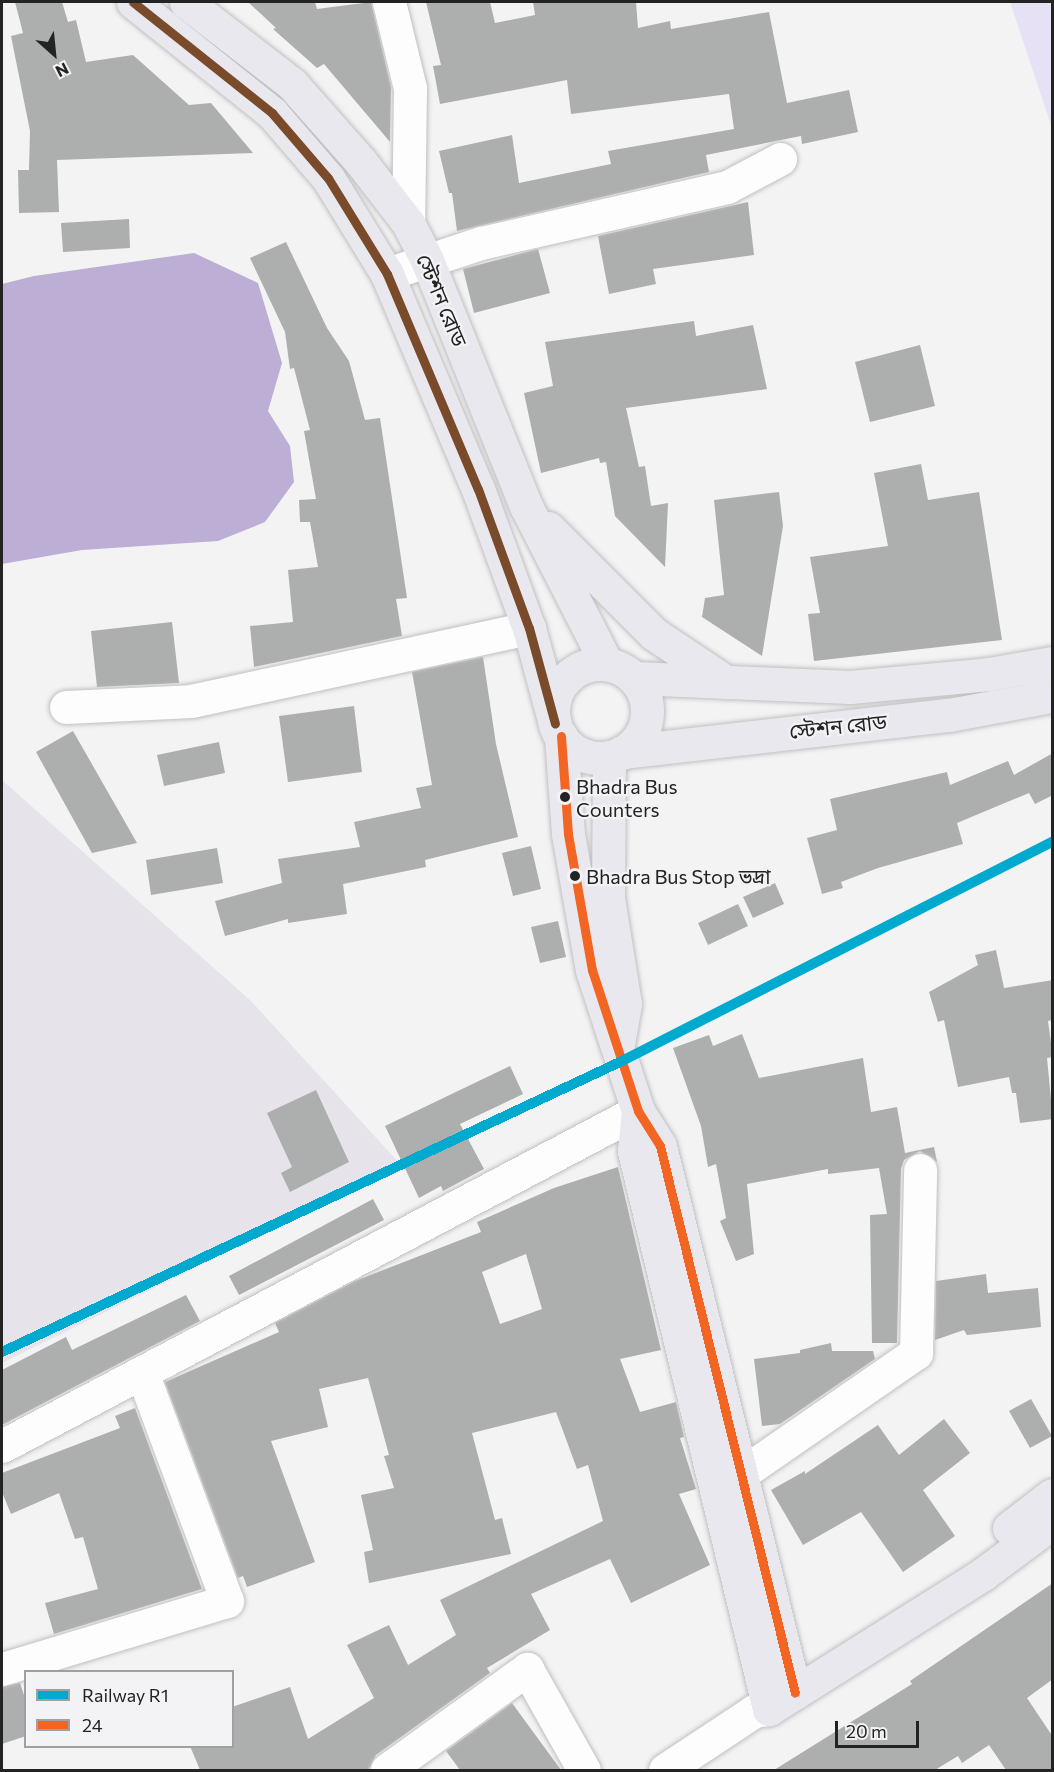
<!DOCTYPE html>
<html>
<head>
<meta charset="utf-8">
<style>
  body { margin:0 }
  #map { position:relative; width:1054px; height:1772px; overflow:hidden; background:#f3f3f4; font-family:Commissioner,"Noto Sans Bengali",sans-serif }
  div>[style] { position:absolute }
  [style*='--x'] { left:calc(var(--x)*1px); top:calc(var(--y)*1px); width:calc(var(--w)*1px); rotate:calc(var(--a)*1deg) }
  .built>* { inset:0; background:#e6e4ea }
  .green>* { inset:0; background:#e7e1f5 }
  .water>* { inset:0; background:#bcaed5 }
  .building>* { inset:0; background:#adaeae }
  .roads { filter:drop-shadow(0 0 2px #c0c0c1) drop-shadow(0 0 2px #c0c0c1) }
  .minor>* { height:33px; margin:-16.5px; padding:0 16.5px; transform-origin:16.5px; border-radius:16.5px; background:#fdfdfd }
  .major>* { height:33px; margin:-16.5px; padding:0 16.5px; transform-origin:16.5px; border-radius:16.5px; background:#eae8ef }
  .major>.ring { margin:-16.5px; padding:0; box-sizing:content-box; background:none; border:33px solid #eae8ef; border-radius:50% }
  .bus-1>* { height:9px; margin:-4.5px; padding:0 4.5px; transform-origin:4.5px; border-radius:4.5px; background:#f26522 }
  .bus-2>* { height:9px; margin:-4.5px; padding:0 4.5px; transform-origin:4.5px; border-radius:4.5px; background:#7a4b2a }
  .rail-1>* { height:10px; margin:-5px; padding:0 5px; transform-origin:5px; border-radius:5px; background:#00a9ce }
  .dots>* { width:16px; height:16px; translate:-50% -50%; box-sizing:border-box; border:3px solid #f3f2f5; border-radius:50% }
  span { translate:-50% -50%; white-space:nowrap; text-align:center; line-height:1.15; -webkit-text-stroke:4.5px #f3f2f5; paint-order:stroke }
  .bus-label { font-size:20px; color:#232324 }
  .left { translate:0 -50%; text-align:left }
  .street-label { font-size:21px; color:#232324 }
  .frame { position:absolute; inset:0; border:3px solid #232324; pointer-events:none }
  .legend { position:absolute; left:24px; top:1670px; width:210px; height:78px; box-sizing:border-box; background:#f3f2f5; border:2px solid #a09fa1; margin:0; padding:8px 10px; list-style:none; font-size:18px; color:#232324 }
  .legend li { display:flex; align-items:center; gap:12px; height:30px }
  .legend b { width:30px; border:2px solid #a09fa1 }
  .north { position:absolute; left:24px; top:24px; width:60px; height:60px; -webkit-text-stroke:4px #f3f2f5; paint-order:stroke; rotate:153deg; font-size:16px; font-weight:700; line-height:24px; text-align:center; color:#232324 }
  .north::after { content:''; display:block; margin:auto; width:21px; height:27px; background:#232324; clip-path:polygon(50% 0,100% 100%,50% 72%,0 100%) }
  .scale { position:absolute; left:835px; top:1721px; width:84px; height:27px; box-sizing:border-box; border:3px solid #232324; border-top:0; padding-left:8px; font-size:18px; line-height:21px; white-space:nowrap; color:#232324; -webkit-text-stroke:4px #f3f2f5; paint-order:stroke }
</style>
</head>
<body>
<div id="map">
  <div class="built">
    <i style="clip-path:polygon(2px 780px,251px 1001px,402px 1166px,2px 1363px)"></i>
  </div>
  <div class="green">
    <i style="clip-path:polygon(1010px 2px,1052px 2px,1052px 128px)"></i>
  </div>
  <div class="water">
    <i style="clip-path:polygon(194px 253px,258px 283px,282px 363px,268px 411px,290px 446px,294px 482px,265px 522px,218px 541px,82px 550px,2px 564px,2px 284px,34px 276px)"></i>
  </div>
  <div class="building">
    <i style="clip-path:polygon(15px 2px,62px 2px,68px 22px,76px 20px,86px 62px,133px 55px,189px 105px,211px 103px,253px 153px,57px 160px,59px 212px,19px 213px,18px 170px,29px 170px,30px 131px,11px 36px,23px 33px)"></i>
    <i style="clip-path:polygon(248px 2px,315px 2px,317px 9px,371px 2px,391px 87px,390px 142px,324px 64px,317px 68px,273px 29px,276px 28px)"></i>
    <i style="clip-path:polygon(426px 2px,490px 2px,495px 23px,535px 15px,533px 2px,636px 2px,638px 28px,670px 21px,671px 29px,769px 12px,787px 103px,849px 90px,858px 132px,802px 144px,801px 136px,706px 155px,709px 172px,457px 231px,452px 193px,449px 193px,439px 151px,512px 135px,519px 183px,611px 164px,608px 151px,734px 129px,729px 94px,571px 114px,567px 80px,440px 104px,433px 66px,441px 65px)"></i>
    <i style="clip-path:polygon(748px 202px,754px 255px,653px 269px,656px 284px,609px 294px,598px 236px)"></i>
    <i style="clip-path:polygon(129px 219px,130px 248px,63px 252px,61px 223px)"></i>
    <i style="clip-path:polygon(286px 242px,327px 328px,349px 361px,365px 420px,380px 418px,407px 598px,396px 599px,402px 636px,254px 667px,250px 626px,293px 622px,288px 570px,318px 567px,310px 522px,300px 522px,299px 500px,316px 499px,304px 431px,310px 430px,294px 368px,290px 369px,285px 332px,250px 258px)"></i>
    <i style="clip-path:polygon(538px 249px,550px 293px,474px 313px,463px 269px)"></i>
    <i style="clip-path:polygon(694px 321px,696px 336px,753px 325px,767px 389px,626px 408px,639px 467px,645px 466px,651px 506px,668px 503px,665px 567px,615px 516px,606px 462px,600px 463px,599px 458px,541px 473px,524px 393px,553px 386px,545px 342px)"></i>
    <i style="clip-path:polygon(920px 345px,935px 406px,870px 422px,855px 362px)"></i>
    <i style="clip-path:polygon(921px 464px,928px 500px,979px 492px,1002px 640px,814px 661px,808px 614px,820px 613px,810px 557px,888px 546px,874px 473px)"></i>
    <i style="clip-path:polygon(779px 492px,783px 526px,762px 656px,702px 617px,705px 598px,724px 595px,714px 500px)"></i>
    <i style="clip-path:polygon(172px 622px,179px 683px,97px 687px,91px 631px)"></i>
    <i style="clip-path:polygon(483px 657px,496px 744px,518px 837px,425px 860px,426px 867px,343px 884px,347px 914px,288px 923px,288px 919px,225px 936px,215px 901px,282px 883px,278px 859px,360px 847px,354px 822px,421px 808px,416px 788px,432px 785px,412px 672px)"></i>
    <i style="clip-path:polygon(354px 706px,362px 772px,288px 782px,279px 716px)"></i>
    <i style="clip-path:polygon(73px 731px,137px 843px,92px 853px,36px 752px)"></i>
    <i style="clip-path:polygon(219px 742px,225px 773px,164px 786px,157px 755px)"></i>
    <i style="clip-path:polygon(1053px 753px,1053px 795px,1035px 804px,1029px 793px,957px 823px,963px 844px,878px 868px,841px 882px,843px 888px,822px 894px,807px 838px,837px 830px,830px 799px,947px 772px,950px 785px,1008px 761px,1014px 775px)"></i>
    <i style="clip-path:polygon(531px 846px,541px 889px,513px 896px,502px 853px)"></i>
    <i style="clip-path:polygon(217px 848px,223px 883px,151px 895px,146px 860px)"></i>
    <i style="clip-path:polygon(775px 883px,784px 904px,753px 918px,743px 897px)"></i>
    <i style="clip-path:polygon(738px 904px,748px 926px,708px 945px,698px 923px)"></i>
    <i style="clip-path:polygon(558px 921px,566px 957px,540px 963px,531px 927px)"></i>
    <i style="clip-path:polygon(996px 950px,1004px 988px,1053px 980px,1053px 1020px,1048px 1021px,1053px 1057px,1047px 1058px,1053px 1119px,1020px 1123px,1016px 1093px,1012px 1093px,1009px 1077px,958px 1087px,944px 1020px,938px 1022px,929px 992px,978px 965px,975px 955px)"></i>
    <i style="clip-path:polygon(742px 1034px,759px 1078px,863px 1058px,871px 1112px,897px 1107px,905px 1153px,934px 1147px,937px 1162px,920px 1151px,904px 1160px,901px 1169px,897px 1343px,872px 1343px,870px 1215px,887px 1214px,879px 1168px,828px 1174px,828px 1169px,747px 1184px,754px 1254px,736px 1261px,720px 1221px,726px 1218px,716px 1164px,708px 1167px,701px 1126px,673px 1048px,709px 1035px,713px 1046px)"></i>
    <i style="clip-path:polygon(510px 1066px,523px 1094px,460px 1124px,484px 1169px,443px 1191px,441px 1186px,419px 1198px,385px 1126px)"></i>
    <i style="clip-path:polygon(316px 1090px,349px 1162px,290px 1192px,281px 1173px,292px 1167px,267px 1113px)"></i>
    <i style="clip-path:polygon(evenodd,618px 1167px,661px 1350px,620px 1359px,640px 1412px,676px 1402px,684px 1437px,680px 1438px,696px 1489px,679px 1494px,710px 1565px,631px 1603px,610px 1559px,531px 1594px,550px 1630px,487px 1668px,490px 1673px,376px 1755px,368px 1770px,200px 1770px,190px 1746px,232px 1746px,232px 1707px,290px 1687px,308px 1739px,374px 1698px,347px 1645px,389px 1625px,408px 1665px,456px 1635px,440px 1600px,603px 1521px,588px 1465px,577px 1469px,556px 1412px,472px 1433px,495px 1520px,502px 1518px,511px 1554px,369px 1583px,364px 1552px,373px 1550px,361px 1495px,394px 1488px,384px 1456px,389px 1455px,368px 1378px,319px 1389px,328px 1427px,271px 1441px,315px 1562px,247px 1587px,243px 1576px,238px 1578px,165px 1382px,279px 1332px,275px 1323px,355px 1281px,481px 1232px,477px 1222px,554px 1188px,618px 1167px,526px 1254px,542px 1309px,500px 1324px,482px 1272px,526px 1254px)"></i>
    <i style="clip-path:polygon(373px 1199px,384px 1220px,239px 1295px,229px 1276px)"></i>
    <i style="clip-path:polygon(986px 1274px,988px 1293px,1038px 1288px,1041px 1327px,967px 1335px,964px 1330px,935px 1340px,936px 1281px)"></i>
    <i style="clip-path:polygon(186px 1295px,200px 1321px,2px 1425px,2px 1370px,66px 1337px,72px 1350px)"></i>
    <i style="clip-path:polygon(831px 1343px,832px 1351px,873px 1351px,875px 1359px,780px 1424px,762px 1426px,754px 1359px,800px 1353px,800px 1350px)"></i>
    <i style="clip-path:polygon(1031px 1399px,1052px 1436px,1030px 1448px,1009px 1411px)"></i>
    <i style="clip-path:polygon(135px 1408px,202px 1589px,54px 1634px,45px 1603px,98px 1589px,83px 1537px,75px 1539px,59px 1493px,11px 1514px,2px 1492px,2px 1473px,120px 1428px,115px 1416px)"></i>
    <i style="clip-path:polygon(944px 1419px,970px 1453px,923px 1490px,955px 1536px,903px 1572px,861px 1512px,803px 1545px,771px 1490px,805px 1471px,805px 1474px,878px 1425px,899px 1455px)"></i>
    <i style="clip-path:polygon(1053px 1583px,1053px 1679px,1027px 1698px,1053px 1737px,1053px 1770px,1006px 1770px,989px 1745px,962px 1763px,958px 1756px,935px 1770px,774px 1770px,912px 1684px,910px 1681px)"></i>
    <i style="clip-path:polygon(20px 1683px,26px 1701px,26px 1736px,2px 1744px,2px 1687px)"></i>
    <i style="clip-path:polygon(512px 1703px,561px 1770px,460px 1770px,446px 1751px)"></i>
  </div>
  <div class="roads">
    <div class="minor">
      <i style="--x:389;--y:2;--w:89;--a:76.3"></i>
      <i style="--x:410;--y:88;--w:135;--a:90.8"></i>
      <i style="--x:387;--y:274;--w:99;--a:-18.3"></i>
      <i style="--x:481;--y:243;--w:252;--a:-12.8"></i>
      <i style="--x:727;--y:187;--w:60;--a:-27.8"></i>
      <i style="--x:66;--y:707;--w:125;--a:-2.7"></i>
      <i style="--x:191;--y:701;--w:346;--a:-12.2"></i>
      <i style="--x:2;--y:1446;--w:719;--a:-27.78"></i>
      <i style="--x:741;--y:1474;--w:213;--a:-34.7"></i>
      <i style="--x:916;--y:1353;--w:183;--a:-88.7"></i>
      <i style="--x:2;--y:1669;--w:235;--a:-16.8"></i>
      <i style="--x:227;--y:1601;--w:243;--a:-110.4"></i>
      <i style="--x:387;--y:1770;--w:173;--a:-35.8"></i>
      <i style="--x:527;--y:1669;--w:116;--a:60.6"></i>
      <i style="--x:665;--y:1770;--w:107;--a:-33.5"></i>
      <i style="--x:754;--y:1711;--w:15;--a:-8"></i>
    </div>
    <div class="major">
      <i style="--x:133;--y:2;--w:178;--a:38.6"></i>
      <i style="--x:272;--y:113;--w:86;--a:49.3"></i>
      <i style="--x:328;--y:178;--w:113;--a:58.4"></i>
      <i style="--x:387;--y:274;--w:233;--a:67.1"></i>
      <i style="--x:478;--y:489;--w:148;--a:69.9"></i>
      <i style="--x:529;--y:628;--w:99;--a:74.8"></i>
      <i style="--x:186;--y:2;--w:134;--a:37.7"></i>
      <i style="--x:292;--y:84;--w:104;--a:48.5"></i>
      <i style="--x:361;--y:162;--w:77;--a:52.4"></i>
      <i style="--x:408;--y:223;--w:42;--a:62.8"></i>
      <i style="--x:427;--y:260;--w:265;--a:68.1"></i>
      <i style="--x:526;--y:506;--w:178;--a:62.9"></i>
      <i style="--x:548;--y:528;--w:150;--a:45"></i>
      <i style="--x:654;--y:634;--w:87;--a:33.7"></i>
      <i class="ring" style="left:553px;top:664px;width:61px;height:61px"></i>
      <i style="--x:634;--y:678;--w:216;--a:2.4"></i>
      <i style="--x:850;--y:687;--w:140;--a:-5.3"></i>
      <i style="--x:989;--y:674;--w:64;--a:-9.9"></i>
      <i style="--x:561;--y:736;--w:98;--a:85.9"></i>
      <i style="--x:568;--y:834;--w:138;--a:80"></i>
      <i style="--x:592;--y:970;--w:148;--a:71.9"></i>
      <i style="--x:638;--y:1111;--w:41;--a:57.8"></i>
      <i style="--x:660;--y:1146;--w:563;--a:76.14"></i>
      <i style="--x:622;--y:752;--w:329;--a:-6.5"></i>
      <i style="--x:949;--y:715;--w:105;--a:-10.5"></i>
      <i style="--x:609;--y:757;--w:141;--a:90.4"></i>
      <i style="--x:608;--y:898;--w:107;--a:80.9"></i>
      <i style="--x:625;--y:1004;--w:40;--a:100"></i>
      <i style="--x:638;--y:1111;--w:40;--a:95.7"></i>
      <i style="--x:634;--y:1151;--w:574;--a:76.4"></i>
      <i style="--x:769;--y:1709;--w:253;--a:-32.2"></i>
      <i style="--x:983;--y:1574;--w:86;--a:-36.5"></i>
      <i style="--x:1009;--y:1528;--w:54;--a:-37.5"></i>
    </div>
  </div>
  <div class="bus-1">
    <i style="--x:561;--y:736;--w:98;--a:85.9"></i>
    <i style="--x:568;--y:834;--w:138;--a:80"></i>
    <i style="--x:592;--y:970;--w:148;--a:71.9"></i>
    <i style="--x:638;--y:1111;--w:41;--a:57.8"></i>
    <i style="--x:660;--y:1146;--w:563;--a:76.14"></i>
  </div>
  <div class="bus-2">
    <i style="--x:133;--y:2;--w:178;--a:38.6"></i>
    <i style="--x:272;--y:113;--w:86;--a:49.3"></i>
    <i style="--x:328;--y:178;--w:113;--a:58.4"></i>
    <i style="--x:387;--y:274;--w:233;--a:67.1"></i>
    <i style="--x:478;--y:489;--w:148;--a:69.9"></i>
    <i style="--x:529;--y:628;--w:99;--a:74.8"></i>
  </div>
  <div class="rail-1">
    <i style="--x:2;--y:1352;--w:685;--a:-25.14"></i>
    <i style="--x:622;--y:1061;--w:483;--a:-27"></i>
  </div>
  <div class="dots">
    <i style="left:565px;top:797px;background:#232324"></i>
    <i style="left:575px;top:876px;background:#232324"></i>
  </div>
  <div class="bus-label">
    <span class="left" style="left:576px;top:798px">Bhadra Bus<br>Counters</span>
    <span class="left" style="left:586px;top:876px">Bhadra Bus Stop ভদ্রা</span>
  </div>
  <div class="street-label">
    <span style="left:442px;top:300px;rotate:67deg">স্টেশন রোড</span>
    <span style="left:838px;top:726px;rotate:-6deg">স্টেশন রোড</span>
  </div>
  <div class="frame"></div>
  <ul class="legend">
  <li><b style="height:8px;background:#00a9ce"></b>Railway R1</li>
  <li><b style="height:8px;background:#f26522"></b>24</li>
  </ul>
  <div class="north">N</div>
  <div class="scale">20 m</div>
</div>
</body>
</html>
